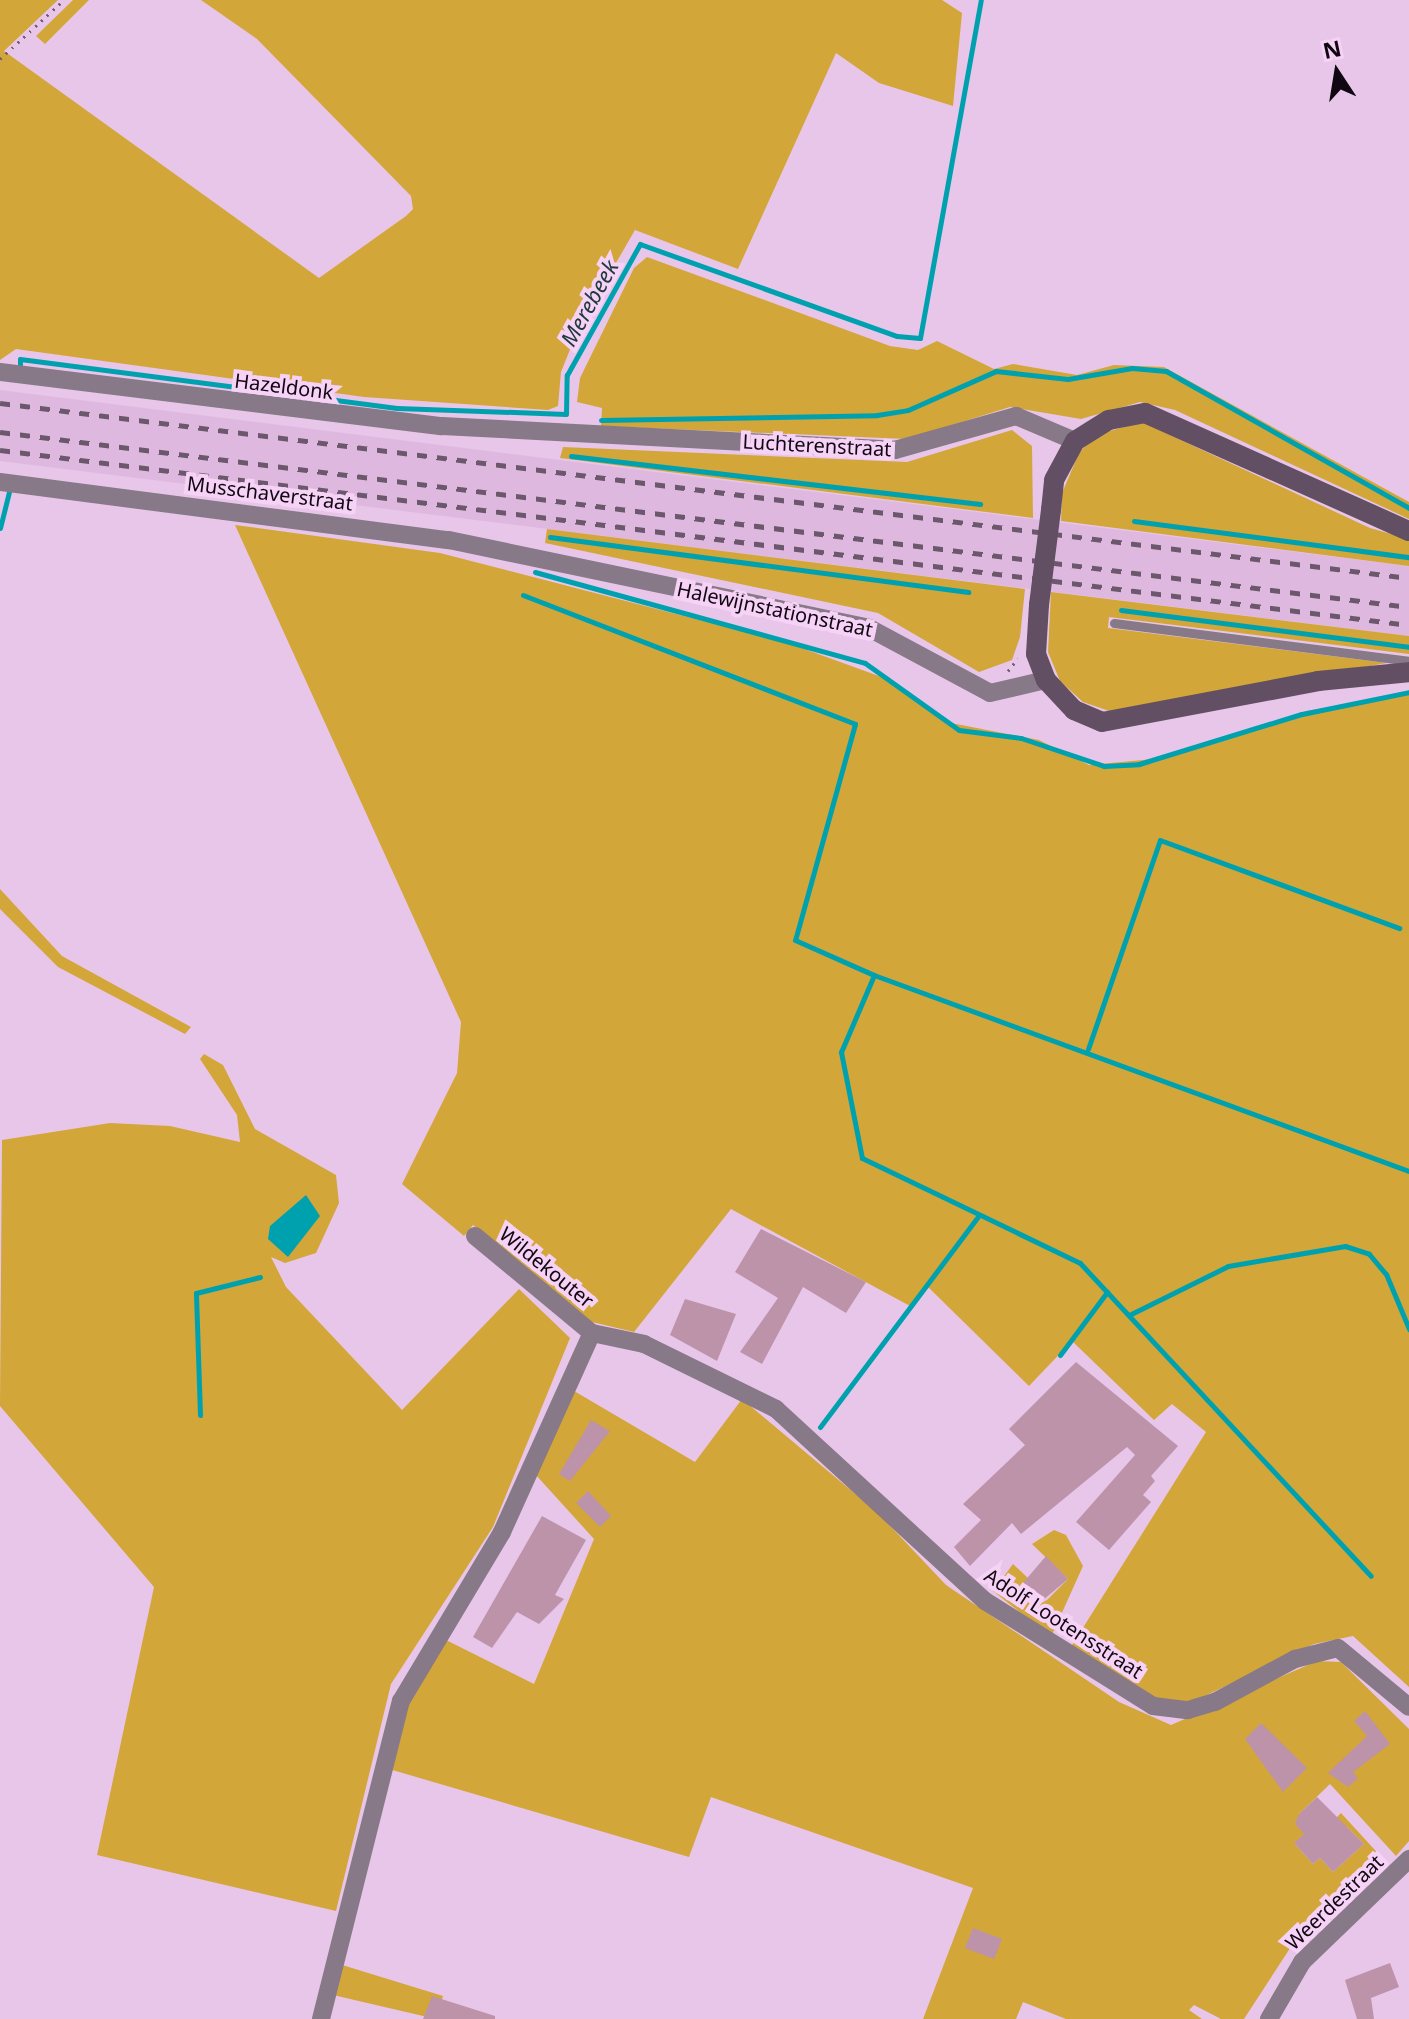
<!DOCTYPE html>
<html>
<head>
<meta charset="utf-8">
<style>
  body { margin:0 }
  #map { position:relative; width:1409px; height:2019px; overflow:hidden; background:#e8c6e9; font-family:"Noto Sans",sans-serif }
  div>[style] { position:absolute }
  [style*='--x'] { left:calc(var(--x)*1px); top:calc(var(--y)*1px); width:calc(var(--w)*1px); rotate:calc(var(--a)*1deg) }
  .built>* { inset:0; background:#dfb8e0 }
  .green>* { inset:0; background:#d3a63a }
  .water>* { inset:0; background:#00a1af }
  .stream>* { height:5px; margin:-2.5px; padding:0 2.5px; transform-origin:2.5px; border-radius:2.5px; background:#00a1af }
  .building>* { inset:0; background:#bd93a9 }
  .path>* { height:3px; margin-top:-1.5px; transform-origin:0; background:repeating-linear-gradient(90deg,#735e74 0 2px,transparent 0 8px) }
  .lane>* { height:9px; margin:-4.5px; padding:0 4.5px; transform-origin:4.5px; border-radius:4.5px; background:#877987 }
  .street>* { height:18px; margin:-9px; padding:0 9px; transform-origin:9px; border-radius:9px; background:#877987 }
  .secondary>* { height:20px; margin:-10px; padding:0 10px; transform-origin:10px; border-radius:10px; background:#634f63 }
  .rail>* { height:5px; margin-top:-2.5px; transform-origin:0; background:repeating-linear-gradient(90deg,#6c586d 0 10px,transparent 0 20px) }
  .secondary-bridge>* { height:20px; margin:-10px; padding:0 10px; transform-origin:10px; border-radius:10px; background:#634f63 }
  span { translate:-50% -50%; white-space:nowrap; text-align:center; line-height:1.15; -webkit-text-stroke:8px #f6d3f6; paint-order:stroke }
  .street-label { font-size:20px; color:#110712 }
  .water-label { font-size:22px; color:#1f3a3d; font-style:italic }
  .north { position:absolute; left:1297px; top:32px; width:80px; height:80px; -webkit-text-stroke:6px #f6d3f6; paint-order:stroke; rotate:348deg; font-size:22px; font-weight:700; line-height:32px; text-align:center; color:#110712 }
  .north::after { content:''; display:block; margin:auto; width:28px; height:36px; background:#110712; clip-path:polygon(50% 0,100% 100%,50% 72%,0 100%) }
</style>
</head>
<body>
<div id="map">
  <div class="built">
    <i style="clip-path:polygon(0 390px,1409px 566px,1409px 636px,0 461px)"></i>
  </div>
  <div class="green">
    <i style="clip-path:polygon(0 0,58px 0,4px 51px,319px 278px,406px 216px,413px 209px,411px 196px,257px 39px,201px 0,942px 0,962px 13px,953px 106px,879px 83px,836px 53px,738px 269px,635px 230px,579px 327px,561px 372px,558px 406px,548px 410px,364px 397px,16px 349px,0 360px)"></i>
    <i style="clip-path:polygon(73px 0,89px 0,45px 44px,36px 36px)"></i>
    <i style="clip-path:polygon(647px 257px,890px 346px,918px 350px,937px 341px,994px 369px,1013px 364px,1077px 375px,1114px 365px,1164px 367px,1409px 502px,1409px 519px,1175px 410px,1140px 402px,1081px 419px,1010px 407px,907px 439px,601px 426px,602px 408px,577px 402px,580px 378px,634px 268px)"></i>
    <i style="clip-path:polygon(1142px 422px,1370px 528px,1409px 539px,1409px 566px,1061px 521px,1062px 493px,1079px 453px,1095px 435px)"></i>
    <i style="clip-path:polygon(1012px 430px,1032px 446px,1033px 518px,560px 458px,563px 447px,907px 462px)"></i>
    <i style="clip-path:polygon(235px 525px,440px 553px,788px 643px,887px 679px,951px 723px,1039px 740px,1089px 765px,1164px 758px,1306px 711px,1409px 694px,1409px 1687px,1353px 1636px,1314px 1644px,1190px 1703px,1163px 1702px,1069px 1650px,1206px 1432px,1172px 1404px,1154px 1420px,1072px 1341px,1029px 1386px,926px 1285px,910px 1306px,731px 1209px,634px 1332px,592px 1322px,473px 1225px,464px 1236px,402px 1184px,457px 1073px,461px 1022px)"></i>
    <i style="clip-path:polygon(547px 529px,1025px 589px,1020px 637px,1012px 660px,979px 672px,878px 613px,545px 543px)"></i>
    <i style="clip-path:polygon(1051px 592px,1409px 636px,1409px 654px,1109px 617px,1108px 628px,1387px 663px,1112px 712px,1083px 702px,1060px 681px,1048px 652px)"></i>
    <i style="clip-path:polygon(0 889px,62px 956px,191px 1027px,185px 1034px,58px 967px,0 909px)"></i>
    <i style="clip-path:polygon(204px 1054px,223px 1065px,255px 1129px,336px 1175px,339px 1203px,316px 1253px,285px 1263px,271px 1257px,286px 1287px,402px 1410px,519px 1289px,570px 1338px,493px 1527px,391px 1684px,336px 1911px,97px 1855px,154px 1587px,0 1406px,2px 1140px,110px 1123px,170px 1126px,240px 1142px,237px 1115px,200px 1059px)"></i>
    <i style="clip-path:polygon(evenodd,569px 1388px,695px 1462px,742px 1399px,878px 1513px,946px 1585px,1119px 1702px,1171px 1725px,1317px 1661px,1341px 1662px,1409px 1729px,1409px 1841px,1396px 1856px,1330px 1784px,1299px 1814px,1328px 1826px,1341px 1813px,1385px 1861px,1296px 1939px,1244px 2019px,1221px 2019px,1194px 2005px,1189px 2010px,1202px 2019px,1066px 2019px,1023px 2002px,1016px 2019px,923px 2019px,973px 1888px,711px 1797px,689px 1857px,389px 1769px,406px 1704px,446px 1640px,534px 1684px,594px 1539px,535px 1474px,569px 1388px,1347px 1827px,1364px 1844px,1333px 1872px,1320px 1858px,1313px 1864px,1294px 1843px,1328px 1845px,1347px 1827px)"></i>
    <i style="clip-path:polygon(1054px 1530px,1066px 1535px,1083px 1566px,1051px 1637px,993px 1591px,1013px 1564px,1029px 1579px,1018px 1591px,1035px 1607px,1047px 1600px,1068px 1579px,1032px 1544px)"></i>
    <i style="clip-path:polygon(339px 1964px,443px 1996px,436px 2019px,333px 1995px)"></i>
  </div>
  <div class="water">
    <i style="clip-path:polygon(306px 1195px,320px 1216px,288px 1257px,268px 1239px,270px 1226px)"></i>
  </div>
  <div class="stream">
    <i style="--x:20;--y:365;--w:6;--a:-90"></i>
    <i style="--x:20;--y:359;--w:380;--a:7.4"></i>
    <i style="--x:397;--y:408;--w:169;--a:2"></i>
    <i style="--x:566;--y:414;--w:39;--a:-89"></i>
    <i style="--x:567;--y:375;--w:150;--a:-60.9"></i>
    <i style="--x:640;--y:244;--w:273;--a:19.7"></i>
    <i style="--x:897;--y:336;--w:23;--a:5"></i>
    <i style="--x:920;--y:338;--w:343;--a:-79.8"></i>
    <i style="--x:601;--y:420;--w:276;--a:-1"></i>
    <i style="--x:877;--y:415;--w:31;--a:-9"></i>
    <i style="--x:908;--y:410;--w:96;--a:-23.9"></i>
    <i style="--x:996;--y:371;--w:72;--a:6.3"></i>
    <i style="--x:1068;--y:379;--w:65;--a:-9.8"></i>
    <i style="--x:1132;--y:368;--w:34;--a:5"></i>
    <i style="--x:1166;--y:371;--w:279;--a:29.4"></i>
    <i style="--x:571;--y:456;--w:412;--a:6.7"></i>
    <i style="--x:1134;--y:521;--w:277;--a:7.5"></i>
    <i style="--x:0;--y:528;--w:41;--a:-76"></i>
    <i style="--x:550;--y:537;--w:422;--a:7.5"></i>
    <i style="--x:535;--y:572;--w:342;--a:15.4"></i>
    <i style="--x:865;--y:663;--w:115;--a:35.5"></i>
    <i style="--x:959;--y:730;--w:63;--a:7.4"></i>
    <i style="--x:1021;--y:738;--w:88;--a:18.6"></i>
    <i style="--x:1104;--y:766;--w:35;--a:-3"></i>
    <i style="--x:1139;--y:764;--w:170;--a:-17.1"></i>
    <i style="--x:1302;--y:714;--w:109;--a:-11.6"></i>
    <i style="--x:523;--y:595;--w:356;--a:21.2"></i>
    <i style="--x:855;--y:724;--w:224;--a:105.5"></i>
    <i style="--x:795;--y:940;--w:86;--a:23.9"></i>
    <i style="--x:874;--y:975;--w:84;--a:113.2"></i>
    <i style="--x:841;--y:1052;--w:108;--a:78.8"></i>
    <i style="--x:862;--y:1158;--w:242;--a:25.7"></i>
    <i style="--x:1080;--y:1263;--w:427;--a:47.1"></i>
    <i style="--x:1121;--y:610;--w:290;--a:7.3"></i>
    <i style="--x:874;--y:975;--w:570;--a:20.12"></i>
    <i style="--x:1088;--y:1049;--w:221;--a:-71"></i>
    <i style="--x:1160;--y:840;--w:255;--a:20.2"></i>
    <i style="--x:1129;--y:1315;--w:110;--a:-26.3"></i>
    <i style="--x:1228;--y:1266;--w:119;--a:-9.7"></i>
    <i style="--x:1345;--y:1246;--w:25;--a:18"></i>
    <i style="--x:1369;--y:1254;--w:26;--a:50"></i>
    <i style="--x:1386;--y:1274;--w:60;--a:67.3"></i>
    <i style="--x:1060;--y:1355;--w:79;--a:-53.3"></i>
    <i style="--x:200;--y:1415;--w:122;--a:-91.9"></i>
    <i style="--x:196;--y:1293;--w:66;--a:-14"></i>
    <i style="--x:820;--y:1427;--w:265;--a:-53.1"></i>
  </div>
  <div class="building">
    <i style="clip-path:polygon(761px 1229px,866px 1282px,846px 1313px,803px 1287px,762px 1364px,740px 1352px,778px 1298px,735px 1272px)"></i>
    <i style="clip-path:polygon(685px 1299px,736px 1314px,717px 1361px,670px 1335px)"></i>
    <i style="clip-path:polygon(1076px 1362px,1178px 1446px,1151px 1476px,1155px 1481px,1143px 1495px,1151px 1502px,1109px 1550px,1076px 1522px,1135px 1455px,1127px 1447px,1021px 1534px,1012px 1523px,970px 1566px,954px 1547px,981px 1520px,963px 1504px,1025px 1445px,1009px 1429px)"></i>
    <i style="clip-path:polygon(591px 1420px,610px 1431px,570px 1481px,559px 1474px)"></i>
    <i style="clip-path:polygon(588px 1491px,611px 1516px,600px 1527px,576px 1503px)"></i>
    <i style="clip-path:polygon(542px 1516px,586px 1540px,555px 1595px,564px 1599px,539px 1624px,517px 1612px,492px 1648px,473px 1637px)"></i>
    <i style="clip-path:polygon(1046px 1556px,1068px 1579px,1035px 1607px,1017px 1590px)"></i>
    <i style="clip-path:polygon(1365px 1711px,1390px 1744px,1353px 1772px,1358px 1778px,1348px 1787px,1328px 1773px,1367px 1736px,1354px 1721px)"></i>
    <i style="clip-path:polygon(1261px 1723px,1307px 1768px,1283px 1792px,1245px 1739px)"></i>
    <i style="clip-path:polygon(1317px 1797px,1364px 1844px,1333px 1872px,1320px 1858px,1313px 1864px,1294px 1843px,1304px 1834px,1295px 1824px,1299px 1814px)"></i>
    <i style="clip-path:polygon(973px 1928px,1002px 1939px,994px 1959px,965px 1948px)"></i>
    <i style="clip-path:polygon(1390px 1963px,1399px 1987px,1371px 1998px,1374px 2019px,1357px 2019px,1345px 1980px)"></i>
    <i style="clip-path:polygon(432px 1996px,495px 2016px,495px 2019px,423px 2019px)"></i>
  </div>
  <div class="path">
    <i style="--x:0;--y:59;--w:87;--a:-42.7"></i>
    <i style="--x:1008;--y:671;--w:16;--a:-52"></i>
  </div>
  <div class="lane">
    <i style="--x:1114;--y:623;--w:297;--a:7.3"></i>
  </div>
  <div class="street">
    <i style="--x:0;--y:372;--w:445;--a:7"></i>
    <i style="--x:442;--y:426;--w:454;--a:3"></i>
    <i style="--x:895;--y:450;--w:126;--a:-15.7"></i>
    <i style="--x:1016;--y:416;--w:64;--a:23"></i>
    <i style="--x:0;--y:482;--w:453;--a:7.4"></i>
    <i style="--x:449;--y:540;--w:429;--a:11.8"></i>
    <i style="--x:869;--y:628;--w:137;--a:28.2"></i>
    <i style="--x:990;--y:693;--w:57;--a:-13.1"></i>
    <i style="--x:475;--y:1236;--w:152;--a:39.7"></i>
    <i style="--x:321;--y:2019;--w:328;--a:-75.9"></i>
    <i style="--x:401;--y:1701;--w:197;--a:-59.1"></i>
    <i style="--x:502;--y:1532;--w:218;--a:-65.7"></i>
    <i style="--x:592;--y:1333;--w:53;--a:11.9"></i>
    <i style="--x:644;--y:1344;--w:147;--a:26.2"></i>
    <i style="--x:776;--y:1409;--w:284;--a:42.6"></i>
    <i style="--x:985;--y:1601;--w:198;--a:32"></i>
    <i style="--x:1153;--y:1706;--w:35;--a:7"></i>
    <i style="--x:1188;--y:1710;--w:28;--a:-17"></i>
    <i style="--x:1215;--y:1702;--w:91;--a:-28.3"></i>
    <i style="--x:1295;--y:1659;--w:44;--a:-14.3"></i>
    <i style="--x:1338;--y:1648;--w:92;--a:39.7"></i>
    <i style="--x:1269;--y:2019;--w:66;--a:-59.9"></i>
    <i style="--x:1302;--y:1962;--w:149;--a:-43.9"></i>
  </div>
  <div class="secondary">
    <i style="--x:1051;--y:510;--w:30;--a:-84"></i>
    <i style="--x:1054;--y:480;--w:44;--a:-61.7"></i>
    <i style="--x:1075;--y:441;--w:40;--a:-32"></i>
    <i style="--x:1109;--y:420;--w:37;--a:-11"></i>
    <i style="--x:1145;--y:413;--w:289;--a:24.1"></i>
    <i style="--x:1039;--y:605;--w:49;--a:93.5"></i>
    <i style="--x:1036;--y:654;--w:28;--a:69"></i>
    <i style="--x:1046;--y:680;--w:41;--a:47"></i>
    <i style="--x:1074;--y:710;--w:30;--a:23"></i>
    <i style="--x:1102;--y:722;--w:220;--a:-10.7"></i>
    <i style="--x:1318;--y:681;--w:91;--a:-5.6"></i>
  </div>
  <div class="rail">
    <i style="--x:0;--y:403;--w:1420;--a:7.08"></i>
    <i style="--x:0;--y:432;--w:1420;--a:7.08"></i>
    <i style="--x:0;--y:450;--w:1420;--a:7.08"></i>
  </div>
  <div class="secondary-bridge">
    <i style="--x:1039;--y:605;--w:96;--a:-82.8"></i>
  </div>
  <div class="street-label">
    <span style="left:284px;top:386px;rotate:7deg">Hazeldonk</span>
    <span style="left:817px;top:445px;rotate:3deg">Luchterenstraat</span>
    <span style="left:270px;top:493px;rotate:7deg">Musschaverstraat</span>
    <span style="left:775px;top:609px;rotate:12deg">Halewijnstationstraat</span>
    <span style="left:547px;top:1267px;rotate:39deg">Wildekouter</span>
    <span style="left:1064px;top:1623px;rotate:33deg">Adolf Lootensstraat</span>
    <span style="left:1334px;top:1902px;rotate:-44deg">Weerdestraat</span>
  </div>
  <div class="water-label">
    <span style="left:589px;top:303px;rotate:-61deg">Merebeek</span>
  </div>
  <div class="north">N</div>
</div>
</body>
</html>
